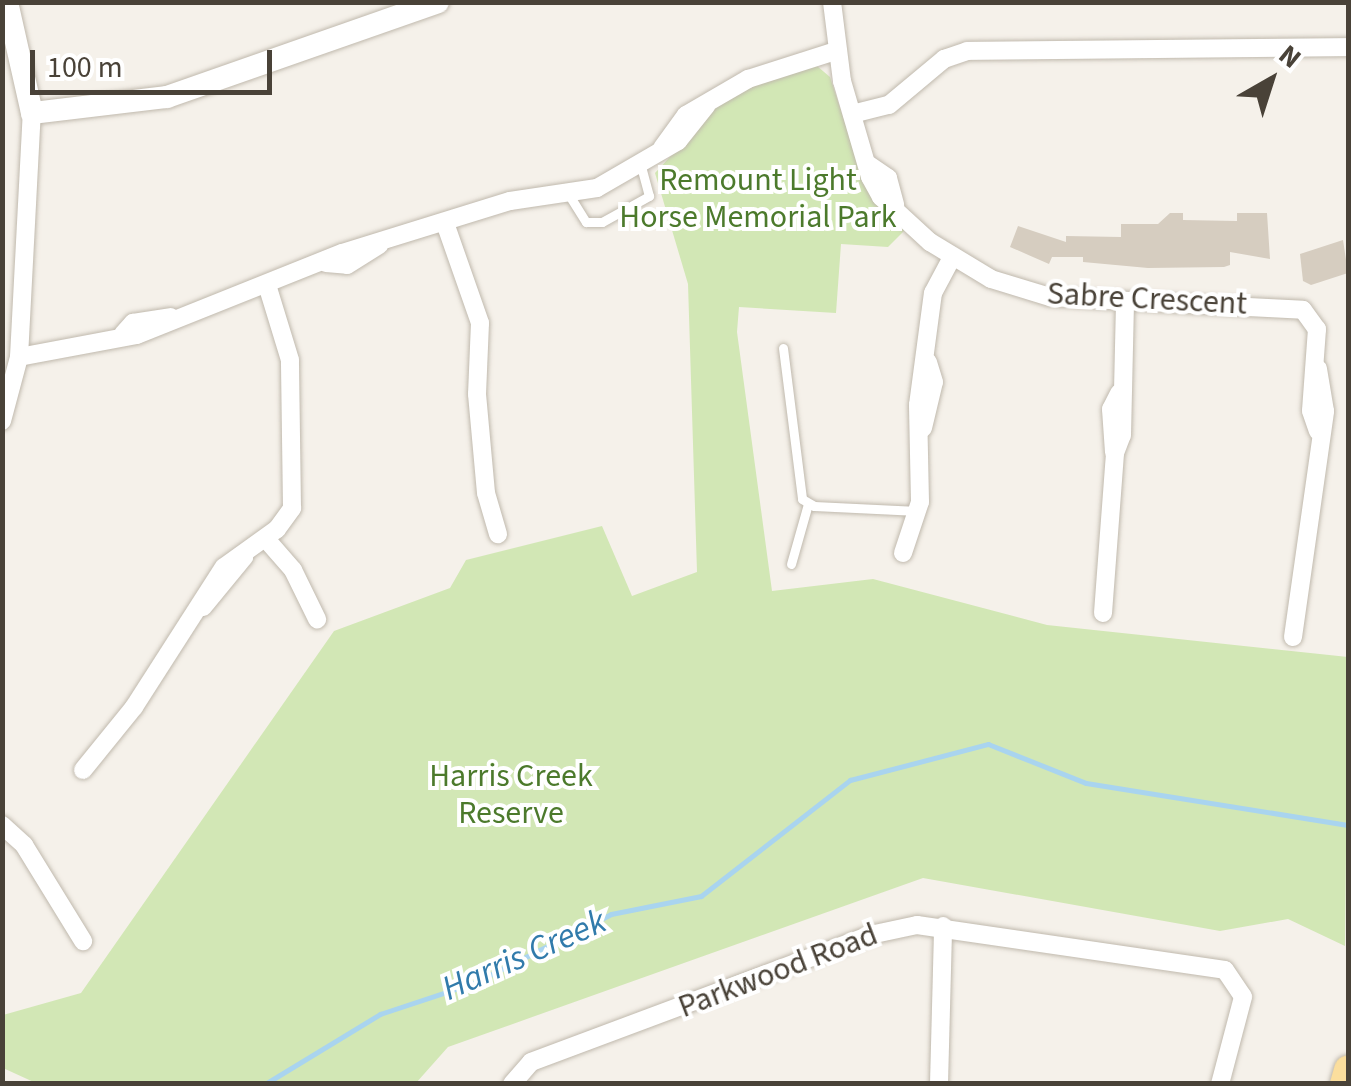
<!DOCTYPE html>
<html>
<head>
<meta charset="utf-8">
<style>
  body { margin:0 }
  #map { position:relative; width:1351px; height:1086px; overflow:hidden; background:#f5f1ea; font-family:"Source Sans 3",sans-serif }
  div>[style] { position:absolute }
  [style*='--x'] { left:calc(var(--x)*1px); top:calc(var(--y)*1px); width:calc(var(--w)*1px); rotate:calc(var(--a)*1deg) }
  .green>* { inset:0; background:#d2e7b5 }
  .stream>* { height:5px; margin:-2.5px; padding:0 2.5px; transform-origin:2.5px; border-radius:2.5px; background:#a9d4ef }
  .building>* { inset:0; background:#d6cdc0 }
  .roads { filter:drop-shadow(0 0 2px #c0b9ad) drop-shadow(0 0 2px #c0b9ad) }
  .service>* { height:9px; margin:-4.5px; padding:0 4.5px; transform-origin:4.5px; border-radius:4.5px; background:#fff }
  .minor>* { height:18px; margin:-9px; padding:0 9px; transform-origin:9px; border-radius:9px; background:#fff }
  .tertiary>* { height:22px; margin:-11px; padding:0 11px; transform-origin:11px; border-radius:11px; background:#fff }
  .primary>* { height:28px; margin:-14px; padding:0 14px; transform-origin:14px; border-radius:14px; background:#fbde9d }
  span { translate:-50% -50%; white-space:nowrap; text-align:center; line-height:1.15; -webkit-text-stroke:8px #fff; paint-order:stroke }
  .park-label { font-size:32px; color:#4c7a2c }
  .street-label { font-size:32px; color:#494238 }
  .water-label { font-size:35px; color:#317bab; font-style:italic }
  .frame { position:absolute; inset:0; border:5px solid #494238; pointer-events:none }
  .north { position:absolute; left:1221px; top:30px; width:100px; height:100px; -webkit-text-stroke:8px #fff; paint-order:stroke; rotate:39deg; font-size:28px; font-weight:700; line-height:40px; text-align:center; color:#494238 }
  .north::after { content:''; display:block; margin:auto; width:35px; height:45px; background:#494238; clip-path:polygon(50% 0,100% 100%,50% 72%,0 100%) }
  .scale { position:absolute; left:30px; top:50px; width:242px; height:45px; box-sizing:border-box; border:5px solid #494238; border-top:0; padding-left:12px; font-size:30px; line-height:35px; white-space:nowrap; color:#494238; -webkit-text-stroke:8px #fff; paint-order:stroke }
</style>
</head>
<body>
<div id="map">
  <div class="green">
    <i style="clip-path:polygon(817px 66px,830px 77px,864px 181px,905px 230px,888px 247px,841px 244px,836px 313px,739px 307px,737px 332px,772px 591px,873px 579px,1047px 625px,1348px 657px,1345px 946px,1288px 919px,1220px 931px,923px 878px,448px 1047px,416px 1083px,38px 1084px,3px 1068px,3px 1015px,81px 993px,334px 631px,450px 588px,466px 560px,602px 526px,632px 596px,697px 572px,688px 284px,655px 173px,720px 103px,760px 81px)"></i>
  </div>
  <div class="stream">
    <i style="--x:265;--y:1084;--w:135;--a:-31.3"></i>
    <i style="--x:380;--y:1014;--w:99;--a:-18.3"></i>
    <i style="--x:474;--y:983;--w:153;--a:-26.7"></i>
    <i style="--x:611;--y:914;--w:92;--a:-11.3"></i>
    <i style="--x:701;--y:896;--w:189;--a:-37.9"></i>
    <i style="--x:850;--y:780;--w:143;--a:-14.6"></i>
    <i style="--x:988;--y:744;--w:105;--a:21.7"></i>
    <i style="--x:1086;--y:783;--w:265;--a:9.1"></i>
  </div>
  <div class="building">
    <i style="clip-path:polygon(1170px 213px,1183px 213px,1183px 220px,1237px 221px,1237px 213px,1267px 213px,1270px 259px,1230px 252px,1230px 265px,1224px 267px,1148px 268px,1083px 262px,1083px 257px,1052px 257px,1049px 264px,1010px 247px,1018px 226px,1066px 242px,1066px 236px,1121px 237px,1121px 224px,1158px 224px)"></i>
    <i style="clip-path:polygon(1343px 240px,1348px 273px,1311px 285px,1303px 281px,1300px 254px)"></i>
  </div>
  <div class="roads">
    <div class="service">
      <i style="--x:569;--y:195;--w:32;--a:58"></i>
      <i style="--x:586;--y:222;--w:16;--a:0"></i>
      <i style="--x:602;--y:222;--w:54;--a:-29"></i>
      <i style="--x:649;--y:196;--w:31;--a:-105"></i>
      <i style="--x:783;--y:348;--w:152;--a:82.8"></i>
      <i style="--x:802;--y:499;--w:14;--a:30"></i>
      <i style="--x:814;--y:506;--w:104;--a:2.8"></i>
      <i style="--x:791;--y:564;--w:62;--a:-74.2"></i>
    </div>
    <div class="minor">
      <i style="--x:832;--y:2;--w:80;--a:82.8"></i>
      <i style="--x:842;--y:81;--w:100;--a:73.7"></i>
      <i style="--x:870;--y:177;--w:23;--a:61"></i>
      <i style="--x:881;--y:197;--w:67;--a:42.6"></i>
      <i style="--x:930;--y:242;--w:71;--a:31.2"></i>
      <i style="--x:991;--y:279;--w:62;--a:17"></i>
      <i style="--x:1050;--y:297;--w:253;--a:2.9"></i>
      <i style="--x:1303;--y:310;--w:24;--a:54"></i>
      <i style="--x:1317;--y:329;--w:82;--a:94.2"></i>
      <i style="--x:1311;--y:411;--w:21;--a:71"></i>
      <i style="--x:852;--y:114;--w:38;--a:-14"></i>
      <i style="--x:889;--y:105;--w:72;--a:-39.9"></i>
      <i style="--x:944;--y:59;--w:24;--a:-19"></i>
      <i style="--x:967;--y:51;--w:381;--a:-0.6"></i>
      <i style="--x:662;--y:148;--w:41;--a:-54"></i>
      <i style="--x:686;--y:115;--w:72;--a:-30.1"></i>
      <i style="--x:748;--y:79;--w:92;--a:-17.7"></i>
      <i style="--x:869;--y:165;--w:23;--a:34"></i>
      <i style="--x:888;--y:178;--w:28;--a:75"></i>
      <i style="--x:445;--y:223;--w:106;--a:70.7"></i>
      <i style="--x:480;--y:323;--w:71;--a:92.4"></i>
      <i style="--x:477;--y:394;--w:99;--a:84.8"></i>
      <i style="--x:486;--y:493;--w:43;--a:73.7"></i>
      <i style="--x:326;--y:263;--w:21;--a:5"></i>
      <i style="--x:347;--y:265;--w:38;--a:-32"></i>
      <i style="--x:123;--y:334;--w:15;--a:-48"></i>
      <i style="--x:133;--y:323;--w:38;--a:-9"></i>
      <i style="--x:19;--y:357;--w:120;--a:-10.6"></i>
      <i style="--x:137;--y:335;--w:221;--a:-21.8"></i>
      <i style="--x:342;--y:253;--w:176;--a:-17.2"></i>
      <i style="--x:510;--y:201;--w:88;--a:-8.5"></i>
      <i style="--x:597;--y:188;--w:94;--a:-30.1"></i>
      <i style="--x:678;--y:141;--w:45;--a:-51.3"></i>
      <i style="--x:2;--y:421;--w:66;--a:-75.1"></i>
      <i style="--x:19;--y:357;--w:244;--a:-87"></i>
      <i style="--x:923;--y:428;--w:47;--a:-76.6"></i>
      <i style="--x:934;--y:382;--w:21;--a:-107"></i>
      <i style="--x:1114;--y:452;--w:43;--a:-94"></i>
      <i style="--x:1111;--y:409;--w:18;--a:-63"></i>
      <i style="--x:266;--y:539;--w:41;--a:48.9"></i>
      <i style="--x:293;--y:570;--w:55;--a:63.9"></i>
      <i style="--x:903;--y:553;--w:54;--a:-71.6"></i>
      <i style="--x:920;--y:502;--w:97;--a:-91.2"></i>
      <i style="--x:918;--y:405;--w:113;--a:-82.4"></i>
      <i style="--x:933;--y:293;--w:40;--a:-62"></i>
      <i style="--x:203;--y:607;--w:65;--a:-50.6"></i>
      <i style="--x:1103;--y:613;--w:160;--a:-85.7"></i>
      <i style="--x:1115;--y:453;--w:19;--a:-69"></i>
      <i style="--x:1122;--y:435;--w:133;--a:-88.7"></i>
      <i style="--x:1293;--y:637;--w:228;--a:-81.9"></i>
      <i style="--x:1325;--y:411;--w:43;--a:-99.5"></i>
      <i style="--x:83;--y:770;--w:81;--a:-51"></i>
      <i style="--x:134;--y:707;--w:166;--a:-57.3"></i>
      <i style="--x:224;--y:567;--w:65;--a:-35.6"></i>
      <i style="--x:277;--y:529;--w:26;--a:-54"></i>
      <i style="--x:292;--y:508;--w:148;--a:-90.8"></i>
      <i style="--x:290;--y:360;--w:78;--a:-107"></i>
      <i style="--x:2;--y:825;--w:30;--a:42"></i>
      <i style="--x:24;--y:845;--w:113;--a:58.4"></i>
      <i style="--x:512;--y:1084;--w:29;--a:-49"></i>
      <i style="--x:531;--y:1062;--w:362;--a:-20.5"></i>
      <i style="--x:870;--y:935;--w:48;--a:-12"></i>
      <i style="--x:917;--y:925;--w:311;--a:8.3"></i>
      <i style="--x:1225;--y:970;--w:32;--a:56"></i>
      <i style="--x:1243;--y:997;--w:90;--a:104.8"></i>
      <i style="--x:939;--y:1084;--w:158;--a:-88.5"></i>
    </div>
    <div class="tertiary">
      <i style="--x:7;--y:2;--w:114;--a:77.3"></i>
      <i style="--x:32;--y:113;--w:136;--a:-6.8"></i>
      <i style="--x:167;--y:97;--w:287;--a:-19.3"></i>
    </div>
    <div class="primary">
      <i style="--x:1344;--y:1084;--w:15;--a:-74"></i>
    </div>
  </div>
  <div class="park-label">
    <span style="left:758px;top:199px">Remount Light<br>Horse Memorial Park</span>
    <span style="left:511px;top:795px">Harris Creek<br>Reserve</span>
  </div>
  <div class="street-label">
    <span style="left:1147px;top:299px;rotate:3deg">Sabre Crescent</span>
    <span style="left:778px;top:971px;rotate:-21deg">Parkwood Road</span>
  </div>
  <div class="water-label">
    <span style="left:524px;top:955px;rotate:-24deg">Harris Creek</span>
  </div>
  <div class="frame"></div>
  <div class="north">N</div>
  <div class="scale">100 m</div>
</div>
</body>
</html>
